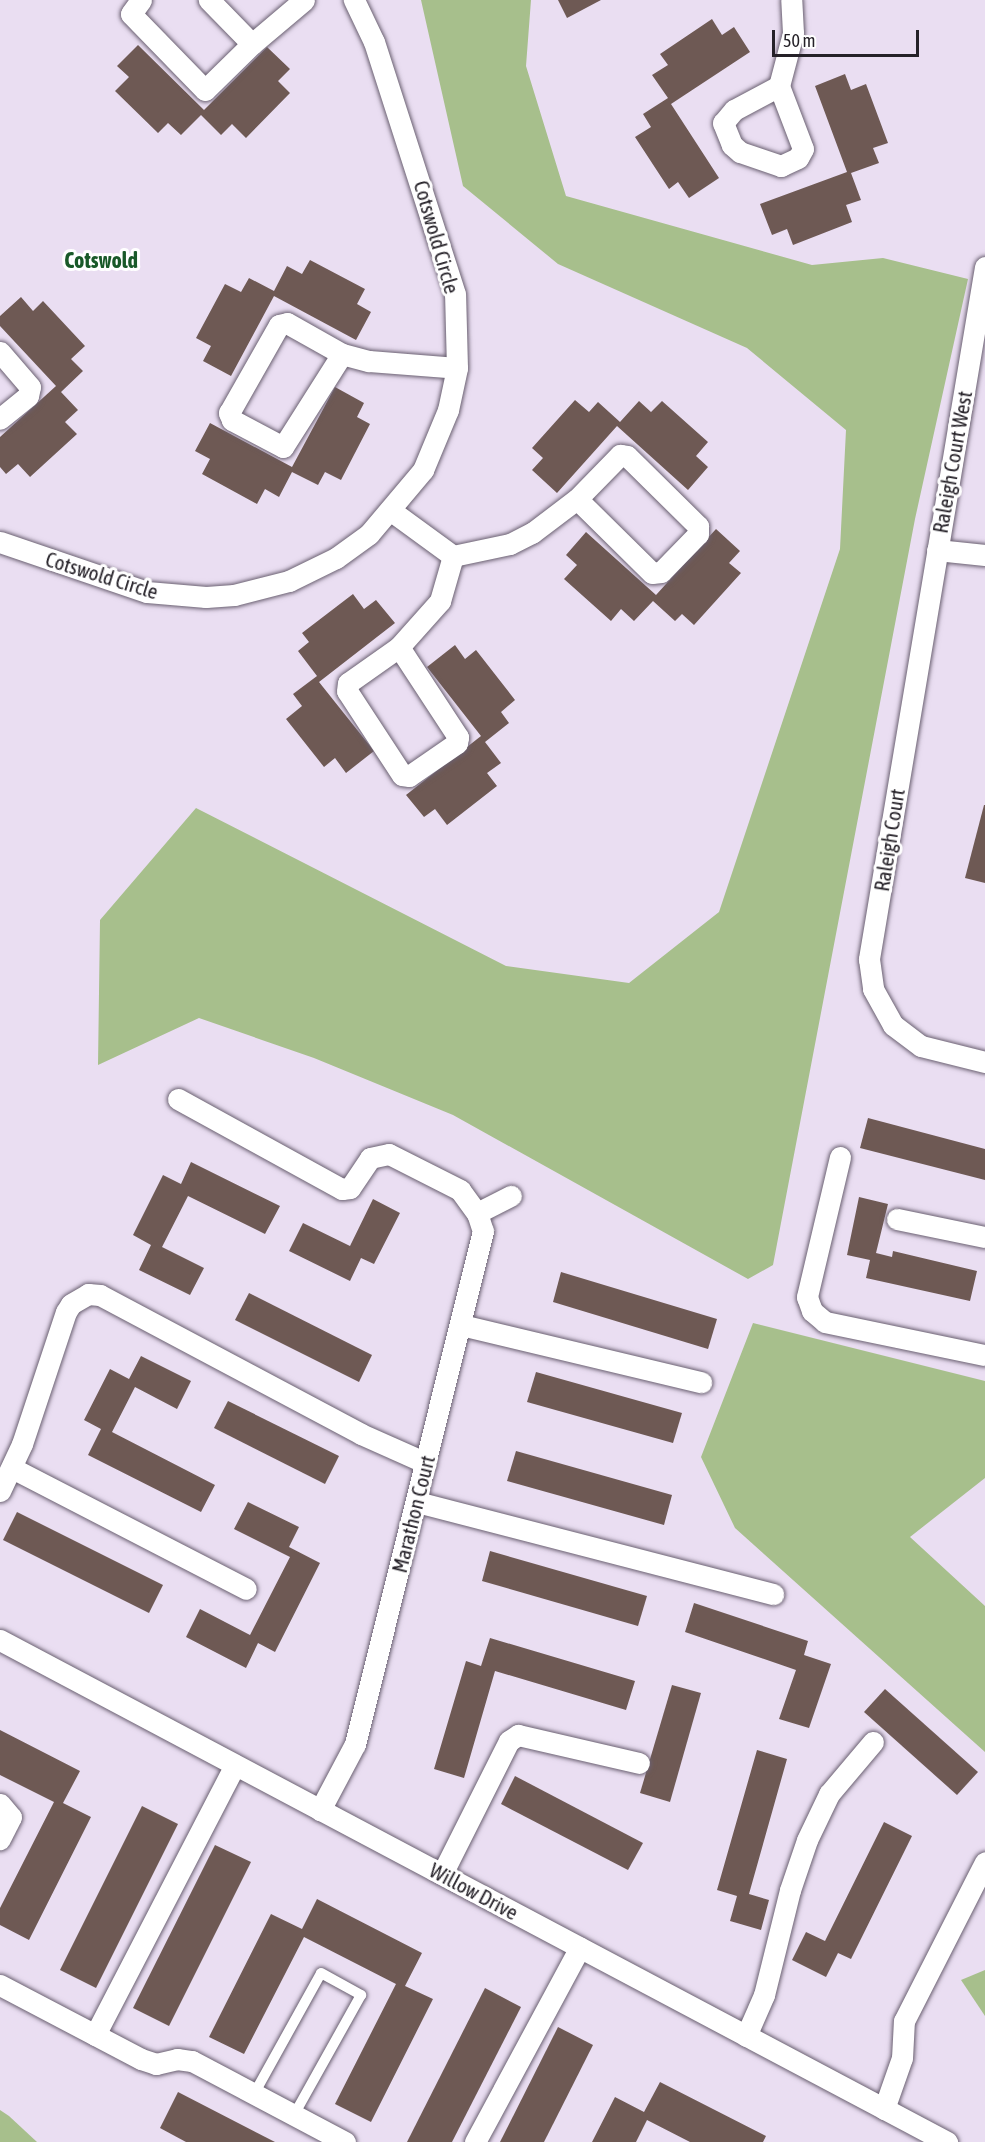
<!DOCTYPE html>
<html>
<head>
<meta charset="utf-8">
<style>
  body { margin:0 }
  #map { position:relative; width:985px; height:2142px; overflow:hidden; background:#eadef2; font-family:"Asap Condensed",sans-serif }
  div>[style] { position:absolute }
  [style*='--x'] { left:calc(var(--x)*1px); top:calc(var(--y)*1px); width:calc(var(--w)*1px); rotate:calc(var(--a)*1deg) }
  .green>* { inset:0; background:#a7bf8c }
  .building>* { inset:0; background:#6e5954 }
  .roads { filter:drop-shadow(0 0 2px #6a6071) drop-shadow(0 0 2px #6a6071) }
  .service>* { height:10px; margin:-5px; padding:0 5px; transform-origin:5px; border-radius:5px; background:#fff }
  .minor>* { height:21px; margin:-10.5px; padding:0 10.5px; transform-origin:10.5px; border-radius:10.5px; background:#fff }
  span { translate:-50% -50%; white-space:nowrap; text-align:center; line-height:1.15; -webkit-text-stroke:6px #fff; paint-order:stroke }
  .street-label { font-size:21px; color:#252128 }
  .neighbourhood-label { font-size:22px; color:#195929; font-weight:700 }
  .scale { position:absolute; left:772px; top:30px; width:147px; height:27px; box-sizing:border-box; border:3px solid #252128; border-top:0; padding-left:8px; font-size:18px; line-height:21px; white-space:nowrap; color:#252128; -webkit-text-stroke:4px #fff; paint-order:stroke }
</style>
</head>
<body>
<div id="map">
  <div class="green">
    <i style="clip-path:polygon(421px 0,531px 0,526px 66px,566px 196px,812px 265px,883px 258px,968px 279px,915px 519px,773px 1265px,748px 1279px,453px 1115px,314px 1058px,199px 1018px,98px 1065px,100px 920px,196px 808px,506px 966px,629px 983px,719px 912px,840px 549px,846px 430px,747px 348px,558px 264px,463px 186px)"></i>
    <i style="clip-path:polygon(753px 1323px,985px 1381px,985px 1478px,910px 1537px,985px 1606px,985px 1752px,735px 1528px,701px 1457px)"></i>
    <i style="clip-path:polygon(985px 1970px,985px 2016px,961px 1980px)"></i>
    <i style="clip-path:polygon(0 2110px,9px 2116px,37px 2142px,0 2142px)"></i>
  </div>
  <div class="building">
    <i style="clip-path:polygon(558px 0,601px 0,567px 18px)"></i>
    <i style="clip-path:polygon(712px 19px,722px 35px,734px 27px,750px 52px,671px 104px,719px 178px,689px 198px,678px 182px,669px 189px,635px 137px,651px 127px,643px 114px,668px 98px,652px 75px,668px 65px,660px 54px)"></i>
    <i style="clip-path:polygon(138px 45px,204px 110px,267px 47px,290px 69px,278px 81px,290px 93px,246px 138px,232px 124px,221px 135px,201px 115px,181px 135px,168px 123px,158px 133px,115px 91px,129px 77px,117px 66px)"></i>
    <i style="clip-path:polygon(845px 74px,851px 90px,866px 84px,888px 143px,873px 148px,879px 163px,851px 173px,861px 200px,846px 205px,852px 222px,793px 245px,787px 229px,772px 235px,760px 204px,847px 172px,815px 86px)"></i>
    <i style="clip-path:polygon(310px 260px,365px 289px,357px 304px,371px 312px,356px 340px,274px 296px,231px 376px,203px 361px,211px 346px,196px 338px,225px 284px,241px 292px,249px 278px,274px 291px,287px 266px,302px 274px)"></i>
    <i style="clip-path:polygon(21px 297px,33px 311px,43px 301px,85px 346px,71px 359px,83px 371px,61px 392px,78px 410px,65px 422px,77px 434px,30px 477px,18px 464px,6px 474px,0 467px,0 437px,56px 386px,0 326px,0 316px)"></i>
    <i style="clip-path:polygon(335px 387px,364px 403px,357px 417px,370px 424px,341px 480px,325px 472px,318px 485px,292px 472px,279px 497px,265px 489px,257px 504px,202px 474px,210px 459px,195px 451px,210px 423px,292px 467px)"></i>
    <i style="clip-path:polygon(575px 400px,589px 412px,598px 402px,620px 422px,639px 401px,651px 412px,662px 401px,708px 442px,696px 456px,708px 467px,688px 490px,617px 426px,557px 493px,532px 470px,543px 458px,532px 448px)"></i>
    <i style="clip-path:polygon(716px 529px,740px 551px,729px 563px,741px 573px,694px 625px,682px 614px,675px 621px,653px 601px,634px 621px,621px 609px,611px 621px,564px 579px,577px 565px,566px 555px,586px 532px,656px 595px)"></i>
    <i style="clip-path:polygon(353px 594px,364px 609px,376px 600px,395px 623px,319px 682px,374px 751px,346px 773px,335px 758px,324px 767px,286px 719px,302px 706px,293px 694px,317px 676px,298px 651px,309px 642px,302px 633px)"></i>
    <i style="clip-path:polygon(455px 645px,465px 659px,476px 650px,515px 700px,501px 712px,509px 723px,485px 742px,501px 763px,487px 773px,497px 786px,447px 825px,435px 809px,424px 817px,406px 795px,481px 736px,427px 667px)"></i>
    <i style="clip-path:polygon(984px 805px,985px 805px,985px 883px,965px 878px)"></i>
    <i style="clip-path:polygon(868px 1118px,985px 1149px,985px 1180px,860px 1148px)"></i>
    <i style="clip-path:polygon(191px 1162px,280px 1206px,265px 1234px,188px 1196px,162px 1247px,204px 1268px,190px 1295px,139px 1270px,151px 1245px,133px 1235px,163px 1175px,181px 1184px)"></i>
    <i style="clip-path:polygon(859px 1197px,888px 1204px,876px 1253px,892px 1257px,893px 1251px,977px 1271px,970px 1301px,866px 1278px,870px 1260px,847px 1255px)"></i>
    <i style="clip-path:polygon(373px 1199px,400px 1213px,374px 1264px,361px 1258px,350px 1281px,289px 1251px,303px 1223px,350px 1246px)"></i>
    <i style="clip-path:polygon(561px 1272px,717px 1319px,708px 1349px,553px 1302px)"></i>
    <i style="clip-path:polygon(249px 1293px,372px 1355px,359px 1382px,235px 1320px)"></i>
    <i style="clip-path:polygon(141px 1356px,191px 1381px,177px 1409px,135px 1387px,112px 1432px,215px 1485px,201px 1512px,88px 1455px,101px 1429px,84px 1420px,110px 1369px,129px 1379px)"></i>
    <i style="clip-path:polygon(536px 1372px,682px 1413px,673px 1443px,527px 1402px)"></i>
    <i style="clip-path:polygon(228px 1401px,339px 1456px,325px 1484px,214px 1428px)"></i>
    <i style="clip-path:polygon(516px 1451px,672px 1495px,664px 1525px,507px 1481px)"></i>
    <i style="clip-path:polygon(248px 1502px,299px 1527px,289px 1547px,320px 1563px,275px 1652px,258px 1643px,246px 1668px,186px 1637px,200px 1609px,250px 1635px,290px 1557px,234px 1529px)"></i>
    <i style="clip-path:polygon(17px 1512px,163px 1585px,149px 1613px,3px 1540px)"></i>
    <i style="clip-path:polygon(490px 1551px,647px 1596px,638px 1626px,482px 1581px)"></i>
    <i style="clip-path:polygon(694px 1603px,808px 1641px,804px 1655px,831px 1664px,809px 1728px,779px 1719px,796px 1670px,685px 1632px)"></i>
    <i style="clip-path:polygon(490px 1638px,635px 1681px,626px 1710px,495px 1671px,464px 1778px,434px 1769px,466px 1661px,481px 1666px)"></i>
    <i style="clip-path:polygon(672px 1685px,701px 1693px,670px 1802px,640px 1793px)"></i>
    <i style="clip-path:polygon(885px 1689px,978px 1772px,957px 1795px,864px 1712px)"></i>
    <i style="clip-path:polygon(0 1730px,80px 1771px,63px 1803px,91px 1817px,29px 1940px,0 1925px,0 1908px,54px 1802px,0 1775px)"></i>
    <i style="clip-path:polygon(757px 1750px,787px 1759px,749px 1894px,769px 1900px,761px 1930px,730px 1921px,737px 1896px,717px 1890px)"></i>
    <i style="clip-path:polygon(515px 1776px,643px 1843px,628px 1870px,501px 1804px)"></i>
    <i style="clip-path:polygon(142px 1806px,178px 1824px,96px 1988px,60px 1970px)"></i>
    <i style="clip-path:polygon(884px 1822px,912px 1836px,851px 1959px,838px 1953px,826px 1977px,792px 1960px,806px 1932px,825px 1941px)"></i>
    <i style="clip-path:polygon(215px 1845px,251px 1862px,169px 2026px,133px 2008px)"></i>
    <i style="clip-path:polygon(317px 1899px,422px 1953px,405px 1986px,433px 1999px,371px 2122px,335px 2104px,396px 1984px,304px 1937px,244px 2054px,209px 2037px,271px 1914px,302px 1929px)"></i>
    <i style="clip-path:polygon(485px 1988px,521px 2007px,452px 2142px,407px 2142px)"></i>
    <i style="clip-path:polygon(558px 2027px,593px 2045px,544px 2142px,500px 2142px)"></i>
    <i style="clip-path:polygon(660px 2082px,766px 2136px,763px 2142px,690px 2142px,647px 2120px,636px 2142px,592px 2142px,615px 2097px,644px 2112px)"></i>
    <i style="clip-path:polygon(178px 2092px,275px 2142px,186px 2142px,160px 2128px)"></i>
  </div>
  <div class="roads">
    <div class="service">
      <i style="--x:254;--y:2094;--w:138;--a:-61"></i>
      <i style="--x:321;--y:1973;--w:46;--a:28.8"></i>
      <i style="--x:361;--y:1995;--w:137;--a:119.2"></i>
    </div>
    <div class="minor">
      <i style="--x:141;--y:0;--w:17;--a:126"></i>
      <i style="--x:131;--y:14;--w:106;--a:45.8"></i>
      <i style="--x:205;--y:90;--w:66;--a:-44.4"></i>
      <i style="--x:252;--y:44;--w:62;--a:-134.3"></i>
      <i style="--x:252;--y:44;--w:68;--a:-40.2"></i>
      <i style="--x:779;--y:86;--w:67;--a:69.1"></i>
      <i style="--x:803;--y:149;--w:10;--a:119"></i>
      <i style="--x:798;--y:158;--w:19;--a:155"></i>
      <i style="--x:781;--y:166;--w:43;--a:-161.1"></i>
      <i style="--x:740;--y:152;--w:11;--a:-139"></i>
      <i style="--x:732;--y:145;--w:24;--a:-112"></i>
      <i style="--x:723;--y:123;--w:17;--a:-50"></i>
      <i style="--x:734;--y:110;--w:51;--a:-28.1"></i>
      <i style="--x:779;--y:86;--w:55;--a:-75.2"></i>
      <i style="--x:793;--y:33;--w:33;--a:-93"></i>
      <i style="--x:985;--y:267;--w:702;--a:99.52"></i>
      <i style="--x:869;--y:959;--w:30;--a:82"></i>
      <i style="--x:873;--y:989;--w:41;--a:60.9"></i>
      <i style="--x:893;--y:1025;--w:35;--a:37"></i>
      <i style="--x:921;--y:1046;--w:66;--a:14"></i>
      <i style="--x:287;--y:323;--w:63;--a:29.4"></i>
      <i style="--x:342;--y:354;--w:110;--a:122.4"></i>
      <i style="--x:283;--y:447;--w:58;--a:-152.1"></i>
      <i style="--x:232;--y:420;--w:8;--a:-113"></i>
      <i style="--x:229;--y:413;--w:101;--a:-60.4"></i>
      <i style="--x:279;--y:325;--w:8;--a:-14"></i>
      <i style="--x:0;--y:352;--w:46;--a:49.4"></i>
      <i style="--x:30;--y:387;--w:9;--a:103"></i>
      <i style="--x:28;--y:396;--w:36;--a:141"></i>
      <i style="--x:342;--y:354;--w:28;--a:15"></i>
      <i style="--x:369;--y:361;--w:88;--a:4.5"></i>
      <i style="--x:620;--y:455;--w:7;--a:8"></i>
      <i style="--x:627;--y:456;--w:100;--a:44.6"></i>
      <i style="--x:698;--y:526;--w:8;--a:90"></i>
      <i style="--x:698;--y:534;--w:53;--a:134.2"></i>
      <i style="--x:661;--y:572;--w:9;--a:174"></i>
      <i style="--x:652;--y:573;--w:105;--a:-135.4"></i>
      <i style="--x:577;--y:499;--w:62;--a:-45.7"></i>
      <i style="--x:390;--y:510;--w:78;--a:36.1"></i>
      <i style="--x:453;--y:556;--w:58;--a:-11.9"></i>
      <i style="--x:510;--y:544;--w:25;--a:-27"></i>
      <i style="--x:532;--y:533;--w:56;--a:-37.1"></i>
      <i style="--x:0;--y:542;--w:155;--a:18.8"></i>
      <i style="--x:147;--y:592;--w:59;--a:4.8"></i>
      <i style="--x:206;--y:597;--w:28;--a:-4"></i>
      <i style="--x:234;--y:595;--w:57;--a:-14.3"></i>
      <i style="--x:289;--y:581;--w:52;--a:-26.1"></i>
      <i style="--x:336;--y:558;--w:41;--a:-36"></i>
      <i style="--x:369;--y:534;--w:84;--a:-49.8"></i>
      <i style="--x:423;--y:470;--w:65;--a:-67.4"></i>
      <i style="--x:448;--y:410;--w:43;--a:-77.9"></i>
      <i style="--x:457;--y:368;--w:74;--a:-91.5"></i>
      <i style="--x:455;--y:294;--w:265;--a:-107.8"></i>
      <i style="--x:374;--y:42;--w:47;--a:-115.5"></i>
      <i style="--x:937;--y:550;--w:48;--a:5.9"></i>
      <i style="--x:399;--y:647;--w:108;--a:56.8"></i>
      <i style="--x:458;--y:737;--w:6;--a:99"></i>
      <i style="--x:457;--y:743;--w:58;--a:145.5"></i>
      <i style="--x:409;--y:776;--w:7;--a:-172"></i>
      <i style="--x:402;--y:775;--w:100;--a:-123.2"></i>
      <i style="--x:347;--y:691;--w:8;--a:-83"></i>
      <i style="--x:348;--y:683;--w:62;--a:-35.2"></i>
      <i style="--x:399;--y:647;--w:62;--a:-48.3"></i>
      <i style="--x:440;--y:601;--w:47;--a:-73.9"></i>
      <i style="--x:178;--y:1099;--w:187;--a:28.8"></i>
      <i style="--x:342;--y:1189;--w:8;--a:-7"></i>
      <i style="--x:350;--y:1188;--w:36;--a:-56"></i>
      <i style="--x:370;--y:1158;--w:19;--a:-12"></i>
      <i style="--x:389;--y:1154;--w:80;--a:26.9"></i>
      <i style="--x:460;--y:1190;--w:29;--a:54"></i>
      <i style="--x:477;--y:1213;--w:19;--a:72"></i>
      <i style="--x:483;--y:1231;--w:529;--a:104.01"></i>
      <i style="--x:355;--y:1744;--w:75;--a:117.9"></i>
      <i style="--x:840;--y:1157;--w:144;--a:103.3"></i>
      <i style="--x:807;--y:1297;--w:15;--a:70"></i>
      <i style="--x:812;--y:1311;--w:17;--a:40"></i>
      <i style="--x:825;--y:1322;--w:163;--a:11.7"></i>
      <i style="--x:477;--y:1213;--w:38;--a:-27"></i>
      <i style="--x:897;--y:1219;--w:90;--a:11.6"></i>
      <i style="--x:461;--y:1325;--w:247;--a:13.4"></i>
      <i style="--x:12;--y:1468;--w:263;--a:27.3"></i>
      <i style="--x:0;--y:1491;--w:52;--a:-64.9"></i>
      <i style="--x:22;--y:1444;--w:139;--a:-71.6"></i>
      <i style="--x:66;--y:1312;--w:9;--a:-58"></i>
      <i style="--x:71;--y:1304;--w:20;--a:-30"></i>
      <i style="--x:88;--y:1294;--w:12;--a:5"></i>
      <i style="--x:100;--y:1295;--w:296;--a:28"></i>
      <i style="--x:361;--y:1434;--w:71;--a:24"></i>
      <i style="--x:417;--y:1502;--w:368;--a:14.5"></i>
      <i style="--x:0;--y:1640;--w:1072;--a:27.93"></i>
      <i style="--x:0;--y:1804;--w:17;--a:50"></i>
      <i style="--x:11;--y:1817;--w:25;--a:117"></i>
      <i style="--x:442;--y:1874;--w:149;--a:-63.3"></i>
      <i style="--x:509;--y:1741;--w:11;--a:-34"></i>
      <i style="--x:518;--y:1735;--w:124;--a:13"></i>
      <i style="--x:0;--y:1985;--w:159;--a:27.7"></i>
      <i style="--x:141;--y:2059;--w:16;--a:18"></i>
      <i style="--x:156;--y:2064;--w:22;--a:-13"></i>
      <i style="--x:177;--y:2059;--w:15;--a:8"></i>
      <i style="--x:192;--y:2061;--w:173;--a:27.9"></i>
      <i style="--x:95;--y:2035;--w:304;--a:-62.6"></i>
      <i style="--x:746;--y:2036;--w:45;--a:-66.3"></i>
      <i style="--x:764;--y:1995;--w:108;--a:-76.1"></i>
      <i style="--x:790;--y:1890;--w:53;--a:-71.2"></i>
      <i style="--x:807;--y:1840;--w:51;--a:-64.4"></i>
      <i style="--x:829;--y:1794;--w:68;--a:-49.8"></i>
      <i style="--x:884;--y:2109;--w:54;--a:-70.6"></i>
      <i style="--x:902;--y:2058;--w:37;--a:-87"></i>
      <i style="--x:904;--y:2021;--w:178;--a:-63"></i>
      <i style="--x:475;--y:2142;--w:221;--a:-61.7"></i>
    </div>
  </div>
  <div class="street-label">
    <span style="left:437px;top:237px;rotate:74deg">Cotswold Circle</span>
    <span style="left:952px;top:462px;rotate:-80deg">Raleigh Court West</span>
    <span style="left:102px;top:575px;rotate:17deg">Cotswold Circle</span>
    <span style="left:889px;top:840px;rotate:-81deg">Raleigh Court</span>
    <span style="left:413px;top:1514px;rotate:-76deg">Marathon Court</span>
    <span style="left:474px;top:1891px;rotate:28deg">Willow Drive</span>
  </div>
  <div class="neighbourhood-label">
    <span style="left:101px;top:261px">Cotswold</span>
  </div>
  <div class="scale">50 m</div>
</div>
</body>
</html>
